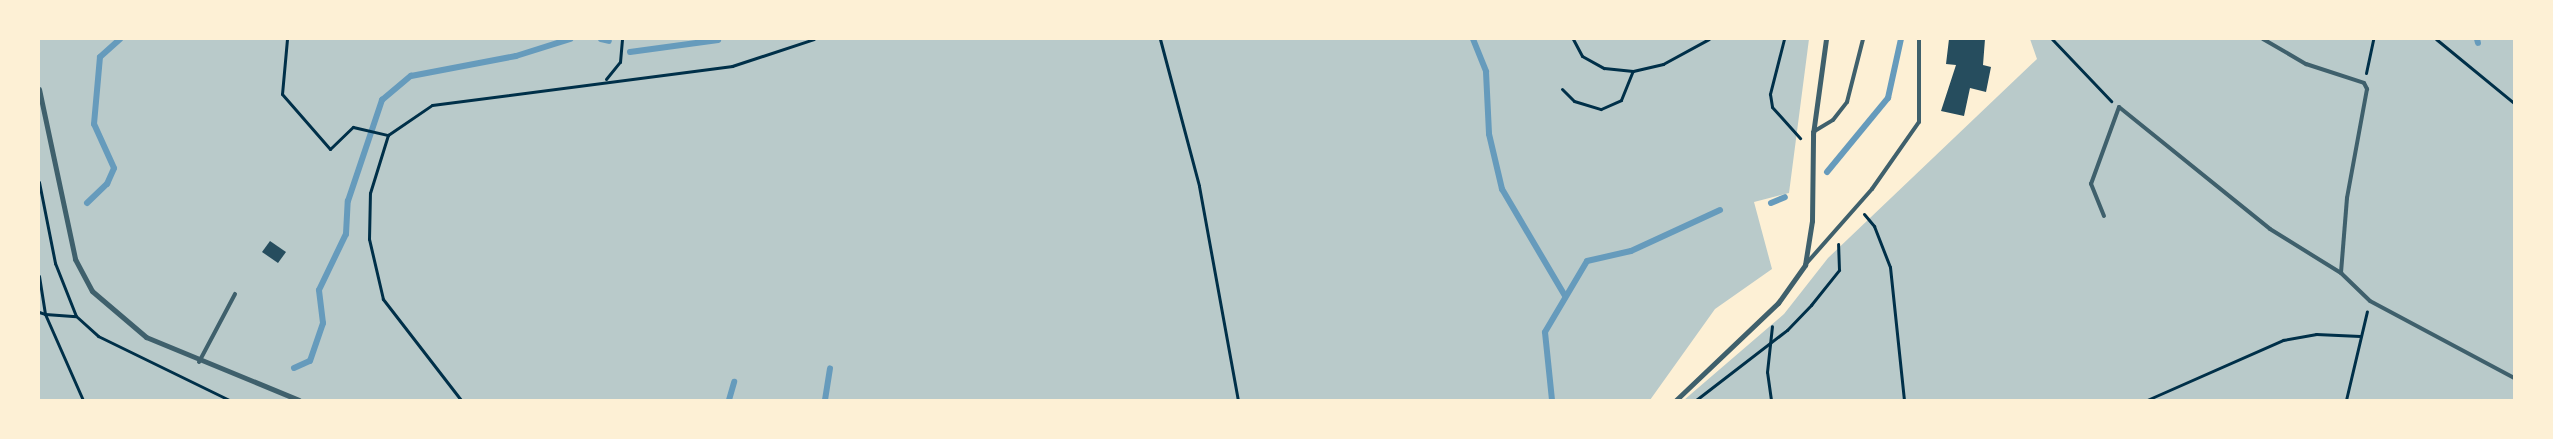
<!DOCTYPE html>
<html>
<head>
<meta charset="utf-8">
<style>
  body { margin:0 }
  #map { position:relative; width:2553px; height:439px; overflow:hidden; background:#fdf0d5; font-family:"Archivo Narrow",sans-serif }
  div>[style] { position:absolute }
  [style*='--x'] { left:calc(var(--x)*1px); top:calc(var(--y)*1px); width:calc(var(--w)*1px); rotate:calc(var(--a)*1deg) }
  .green>* { inset:0; background:#b9caca }
  .stream>* { height:6px; margin:-3px; padding:0 3px; transform-origin:3px; border-radius:3px; background:#669bbc }
  .building>* { inset:0; background:#264d5e }
  .path>* { height:3px; margin:-1.5px; padding:0 1.5px; transform-origin:1.5px; border-radius:1.5px; background:#003049 }
  .service>* { height:4px; margin:-2px; padding:0 2px; transform-origin:2px; border-radius:2px; background:#3f606c }
  .minor>* { height:5px; margin:-2.5px; padding:0 2.5px; transform-origin:2.5px; border-radius:2.5px; background:#3f606c }
  span { translate:-50% -50%; white-space:nowrap; text-align:center; line-height:1.15; -webkit-text-stroke:4.5px #fdf0d5; paint-order:stroke }
  .frame { position:absolute; inset:0; border:40px solid #fdf0d5; pointer-events:none }
</style>
</head>
<body>
<div id="map">
  <div class="green">
    <i style="clip-path:polygon(39px 39px,1809px 39px,1789px 193px,1754px 202px,1772px 269px,1715px 309px,1650px 400px,39px 400px)"></i>
    <i style="clip-path:polygon(2030px 39px,2514px 39px,2514px 400px,1684px 400px,1784px 314px,1828px 258px,2037px 59px)"></i>
  </div>
  <div class="stream">
    <i style="--x:601;--y:39;--w:8;--a:14"></i>
    <i style="--x:1473;--y:39;--w:35;--a:68"></i>
    <i style="--x:1486;--y:72;--w:62;--a:87.2"></i>
    <i style="--x:1489;--y:134;--w:57;--a:76.7"></i>
    <i style="--x:1502;--y:189;--w:124;--a:59.5"></i>
    <i style="--x:2477;--y:39;--w:4;--a:76"></i>
    <i style="--x:630;--y:52;--w:89;--a:-7.8"></i>
    <i style="--x:1827;--y:172;--w:96;--a:-50.5"></i>
    <i style="--x:1888;--y:98;--w:60;--a:-77.6"></i>
    <i style="--x:87;--y:203;--w:28;--a:-44"></i>
    <i style="--x:107;--y:184;--w:17;--a:-66"></i>
    <i style="--x:114;--y:168;--w:48;--a:-114.4"></i>
    <i style="--x:94;--y:124;--w:67;--a:-84.9"></i>
    <i style="--x:100;--y:57;--w:27;--a:-42"></i>
    <i style="--x:1771;--y:203;--w:15;--a:-23"></i>
    <i style="--x:294;--y:368;--w:17;--a:-24"></i>
    <i style="--x:310;--y:361;--w:40;--a:-71.1"></i>
    <i style="--x:323;--y:323;--w:33;--a:-97"></i>
    <i style="--x:319;--y:290;--w:62;--a:-64.3"></i>
    <i style="--x:346;--y:234;--w:33;--a:-87"></i>
    <i style="--x:348;--y:201;--w:107;--a:-71.4"></i>
    <i style="--x:382;--y:100;--w:38;--a:-40"></i>
    <i style="--x:411;--y:76;--w:107;--a:-10.8"></i>
    <i style="--x:516;--y:56;--w:57;--a:-17.5"></i>
    <i style="--x:729;--y:400;--w:19;--a:-74"></i>
    <i style="--x:825;--y:400;--w:32;--a:-81"></i>
    <i style="--x:1552;--y:400;--w:68;--a:-95.9"></i>
    <i style="--x:1545;--y:332;--w:82;--a:-59.4"></i>
    <i style="--x:1587;--y:261;--w:45;--a:-12.8"></i>
    <i style="--x:1631;--y:251;--w:98;--a:-24.7"></i>
  </div>
  <div class="building">
    <i style="clip-path:polygon(1949px 39px,1985px 39px,1983px 65px,1991px 67px,1986px 92px,1970px 88px,1964px 116px,1941px 111px,1956px 65px,1946px 64px)"></i>
    <i style="clip-path:polygon(270px 241px,286px 252px,278px 263px,262px 252px)"></i>
  </div>
  <div class="path">
    <i style="--x:287;--y:39;--w:55;--a:95.2"></i>
    <i style="--x:282;--y:94;--w:73;--a:48.9"></i>
    <i style="--x:330;--y:149;--w:32;--a:-44"></i>
    <i style="--x:353;--y:127;--w:36;--a:13"></i>
    <i style="--x:1160;--y:39;--w:152;--a:75.1"></i>
    <i style="--x:1199;--y:186;--w:218;--a:79.7"></i>
    <i style="--x:1573;--y:39;--w:19;--a:62"></i>
    <i style="--x:1582;--y:56;--w:25;--a:29"></i>
    <i style="--x:1604;--y:68;--w:29;--a:6"></i>
    <i style="--x:1633;--y:71;--w:31;--a:-13"></i>
    <i style="--x:1663;--y:64;--w:52;--a:-28.5"></i>
    <i style="--x:1784;--y:39;--w:57;--a:104.3"></i>
    <i style="--x:1770;--y:94;--w:13;--a:81"></i>
    <i style="--x:1772;--y:107;--w:42;--a:47.9"></i>
    <i style="--x:2052;--y:39;--w:86;--a:46.4"></i>
    <i style="--x:2436;--y:39;--w:101;--a:39.4"></i>
    <i style="--x:2366;--y:73;--w:35;--a:-78"></i>
    <i style="--x:606;--y:79;--w:22;--a:-51"></i>
    <i style="--x:620;--y:62;--w:23;--a:-85"></i>
    <i style="--x:1562;--y:89;--w:17;--a:45"></i>
    <i style="--x:1574;--y:101;--w:28;--a:17"></i>
    <i style="--x:1601;--y:109;--w:22;--a:-24"></i>
    <i style="--x:1621;--y:100;--w:31;--a:-68"></i>
    <i style="--x:39;--y:182;--w:83;--a:78.8"></i>
    <i style="--x:55;--y:263;--w:57;--a:68.4"></i>
    <i style="--x:76;--y:316;--w:30;--a:42"></i>
    <i style="--x:98;--y:336;--w:146;--a:26"></i>
    <i style="--x:1864;--y:214;--w:16;--a:50"></i>
    <i style="--x:1874;--y:226;--w:44;--a:68.7"></i>
    <i style="--x:1890;--y:267;--w:134;--a:84"></i>
    <i style="--x:39;--y:276;--w:38;--a:81"></i>
    <i style="--x:45;--y:314;--w:31;--a:4"></i>
    <i style="--x:39;--y:312;--w:6;--a:18"></i>
    <i style="--x:45;--y:314;--w:94;--a:66.2"></i>
    <i style="--x:461;--y:400;--w:128;--a:-127.7"></i>
    <i style="--x:383;--y:299;--w:62;--a:-103.1"></i>
    <i style="--x:369;--y:239;--w:46;--a:-88.8"></i>
    <i style="--x:370;--y:193;--w:61;--a:-72.8"></i>
    <i style="--x:388;--y:135;--w:53;--a:-34.3"></i>
    <i style="--x:432;--y:105;--w:303;--a:-7.4"></i>
    <i style="--x:732;--y:66;--w:86;--a:-18.2"></i>
    <i style="--x:1696;--y:400;--w:115;--a:-37.6"></i>
    <i style="--x:1787;--y:330;--w:35;--a:-46"></i>
    <i style="--x:1811;--y:305;--w:45;--a:-51.3"></i>
    <i style="--x:1839;--y:270;--w:26;--a:-92"></i>
    <i style="--x:1771;--y:400;--w:28;--a:-98"></i>
    <i style="--x:1767;--y:372;--w:46;--a:-83.8"></i>
    <i style="--x:2147;--y:400;--w:149;--a:-23.8"></i>
    <i style="--x:2283;--y:340;--w:34;--a:-10"></i>
    <i style="--x:2316;--y:334;--w:44;--a:2.6"></i>
    <i style="--x:2346;--y:400;--w:91;--a:-76.7"></i>
  </div>
  <div class="service">
    <i style="--x:2263;--y:39;--w:50;--a:30.2"></i>
    <i style="--x:2306;--y:64;--w:61;--a:18.1"></i>
    <i style="--x:2364;--y:83;--w:7;--a:63"></i>
    <i style="--x:2367;--y:89;--w:111;--a:100.4"></i>
    <i style="--x:2347;--y:198;--w:75;--a:94.6"></i>
    <i style="--x:1813;--y:132;--w:23;--a:-31"></i>
    <i style="--x:1833;--y:120;--w:23;--a:-52"></i>
    <i style="--x:1847;--y:102;--w:65;--a:-75.7"></i>
    <i style="--x:2104;--y:216;--w:35;--a:-112"></i>
    <i style="--x:2091;--y:184;--w:82;--a:-70"></i>
    <i style="--x:2119;--y:107;--w:194;--a:38.9"></i>
    <i style="--x:2270;--y:229;--w:84;--a:31.8"></i>
    <i style="--x:2341;--y:273;--w:40;--a:44"></i>
    <i style="--x:2370;--y:301;--w:163;--a:28.1"></i>
    <i style="--x:1805;--y:265;--w:101;--a:-48.6"></i>
    <i style="--x:1872;--y:189;--w:82;--a:-55"></i>
    <i style="--x:1919;--y:122;--w:83;--a:-90"></i>
    <i style="--x:199;--y:362;--w:77;--a:-62.1"></i>
  </div>
  <div class="minor">
    <i style="--x:39;--y:89;--w:174;--a:78"></i>
    <i style="--x:75;--y:259;--w:36;--a:62"></i>
    <i style="--x:92;--y:291;--w:71;--a:40.4"></i>
    <i style="--x:146;--y:337;--w:165;--a:22.4"></i>
    <i style="--x:1676;--y:400;--w:141;--a:-43.6"></i>
    <i style="--x:1778;--y:303;--w:47;--a:-54.6"></i>
    <i style="--x:1805;--y:265;--w:45;--a:-81"></i>
    <i style="--x:1812;--y:221;--w:87;--a:-89.3"></i>
    <i style="--x:1813;--y:134;--w:96;--a:-82.2"></i>
  </div>
  <div class="frame"></div>
</div>
</body>
</html>
